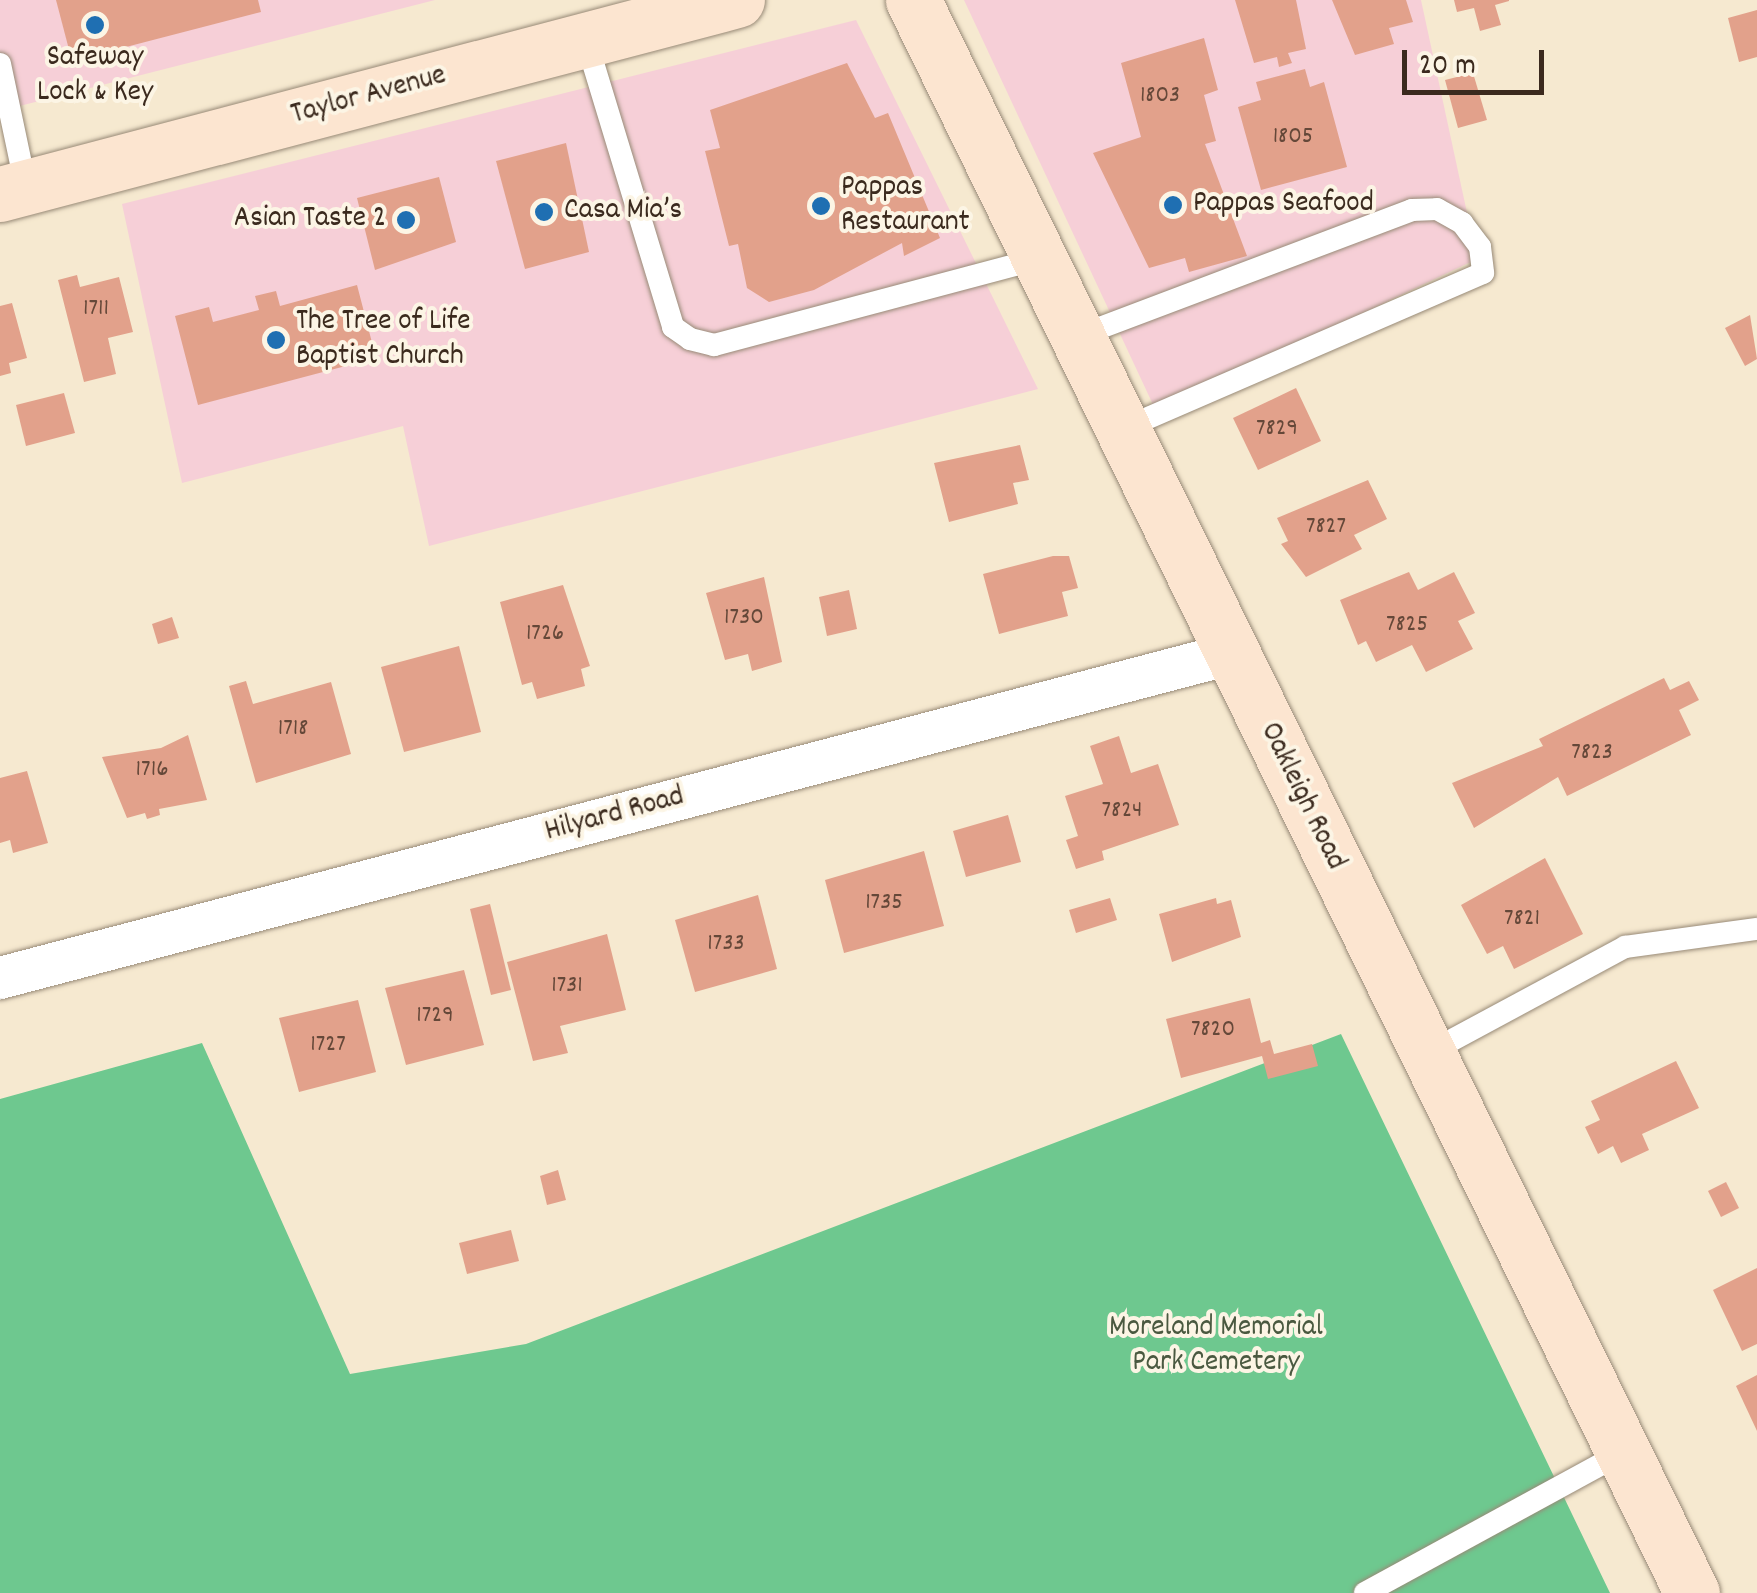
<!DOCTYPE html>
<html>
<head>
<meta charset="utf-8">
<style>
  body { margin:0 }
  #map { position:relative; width:1757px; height:1593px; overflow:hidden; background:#f6e9d0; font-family:Dekko,sans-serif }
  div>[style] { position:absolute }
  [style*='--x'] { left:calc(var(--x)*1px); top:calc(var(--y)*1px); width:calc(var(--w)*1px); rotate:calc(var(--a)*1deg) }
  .built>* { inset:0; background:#f6cfd7 }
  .green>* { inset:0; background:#6ec88f }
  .building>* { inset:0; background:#e2a18b }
  .roads { filter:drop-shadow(0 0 2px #988a77) drop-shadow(0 0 2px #988a77) }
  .lane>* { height:22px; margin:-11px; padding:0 11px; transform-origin:11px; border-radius:11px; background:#fff }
  .street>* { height:42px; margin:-21px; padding:0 21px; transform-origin:21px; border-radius:21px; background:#fff }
  .secondary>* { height:55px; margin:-27.5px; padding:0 27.5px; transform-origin:27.5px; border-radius:27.5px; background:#fce5d0 }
  .dots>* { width:28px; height:28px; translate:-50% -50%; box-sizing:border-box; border:5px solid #fcf5e5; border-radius:50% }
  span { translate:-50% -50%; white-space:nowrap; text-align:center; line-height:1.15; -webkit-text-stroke:8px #fcf5e5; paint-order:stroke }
  .number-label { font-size:25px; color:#654839 }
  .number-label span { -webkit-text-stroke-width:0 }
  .poi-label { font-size:30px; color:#3b2a1e }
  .left { translate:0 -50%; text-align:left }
  .right { translate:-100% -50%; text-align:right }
  .street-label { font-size:30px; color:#3b2a1e }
  .park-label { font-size:30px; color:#4a5940 }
  .scale { position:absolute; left:1402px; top:50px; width:142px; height:45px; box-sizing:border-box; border:5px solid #3b2a1e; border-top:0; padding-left:12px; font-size:30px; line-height:35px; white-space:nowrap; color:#3b2a1e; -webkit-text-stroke:8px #fcf5e5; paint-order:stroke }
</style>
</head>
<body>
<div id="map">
  <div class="built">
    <i style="clip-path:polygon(0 0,435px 0,0 111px)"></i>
    <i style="clip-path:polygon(964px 0,1421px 0,1477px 259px,1156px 411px)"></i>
    <i style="clip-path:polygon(856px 20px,1038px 389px,429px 546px,403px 426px,182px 483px,122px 204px)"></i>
  </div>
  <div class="green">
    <i style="clip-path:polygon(1341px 1034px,1610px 1593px,0 1593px,0 1099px,202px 1043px,350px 1374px,526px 1344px)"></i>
  </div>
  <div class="building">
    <i style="clip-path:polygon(56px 0,258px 0,261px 12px,72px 61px)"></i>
    <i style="clip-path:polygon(1235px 0,1296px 0,1306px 49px,1288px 53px,1292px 63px,1279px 67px,1277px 57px,1254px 63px)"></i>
    <i style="clip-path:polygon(1332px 0,1406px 0,1413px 22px,1389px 28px,1394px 44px,1355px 55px)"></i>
    <i style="clip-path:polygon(1454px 0,1509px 0,1509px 1px,1495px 5px,1501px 25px,1480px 31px,1474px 8px,1457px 12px)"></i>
    <i style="clip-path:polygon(1757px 10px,1757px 57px,1739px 62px,1728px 18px)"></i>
    <i style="clip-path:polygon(1204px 38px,1218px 90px,1204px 95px,1216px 141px,1205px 144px,1247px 256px,1189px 272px,1185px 258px,1149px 268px,1093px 153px,1141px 137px,1121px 63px)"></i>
    <i style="clip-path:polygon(847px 63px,875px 118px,888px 113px,940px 238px,904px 256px,902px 243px,814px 290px,769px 302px,747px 288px,738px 244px,729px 246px,705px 151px,720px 148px,710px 110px)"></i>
    <i style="clip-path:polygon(1305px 69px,1310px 87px,1324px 82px,1347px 167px,1261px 190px,1238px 107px,1261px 100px,1256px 82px)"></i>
    <i style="clip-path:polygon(1473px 73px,1487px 120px,1458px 128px,1445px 80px)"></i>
    <i style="clip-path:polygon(566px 143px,589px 252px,525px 269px,496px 161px)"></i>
    <i style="clip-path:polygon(439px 177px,456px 242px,375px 270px,357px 198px)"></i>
    <i style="clip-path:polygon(77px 275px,80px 287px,119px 277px,133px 332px,108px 338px,116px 374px,84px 382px,58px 280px)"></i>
    <i style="clip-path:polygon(357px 285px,376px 358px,198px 405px,175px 316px,209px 307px,213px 322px,259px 310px,255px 296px,276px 291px,280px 306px)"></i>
    <i style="clip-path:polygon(12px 303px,27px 358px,9px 363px,11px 373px,0 376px,0 306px)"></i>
    <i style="clip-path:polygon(1750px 315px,1757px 359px,1745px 366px,1725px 328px)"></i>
    <i style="clip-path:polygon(1296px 388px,1321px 441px,1258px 470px,1233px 418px)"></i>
    <i style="clip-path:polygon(64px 393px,75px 433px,26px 446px,16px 405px)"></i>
    <i style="clip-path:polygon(1020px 445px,1029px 480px,1013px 483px,1018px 504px,949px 522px,934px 463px)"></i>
    <i style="clip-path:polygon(1368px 480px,1387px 519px,1354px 535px,1362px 549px,1306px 577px,1281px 544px,1288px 541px,1277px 518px)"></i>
    <i style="clip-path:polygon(1053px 556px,1069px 556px,1078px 588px,1062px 592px,1068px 616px,999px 634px,983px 574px)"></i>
    <i style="clip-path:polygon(1409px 572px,1418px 590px,1454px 572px,1475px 613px,1458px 621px,1473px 649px,1426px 672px,1412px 645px,1376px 662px,1366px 641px,1358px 645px,1340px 600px)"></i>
    <i style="clip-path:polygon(764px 577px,782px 662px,752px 671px,748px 654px,725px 660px,706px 593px)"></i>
    <i style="clip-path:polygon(563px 585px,590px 666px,581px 669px,585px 686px,537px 699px,532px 682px,522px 685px,500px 602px)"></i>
    <i style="clip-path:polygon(849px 590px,857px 629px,827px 636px,819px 597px)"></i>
    <i style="clip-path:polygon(172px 617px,179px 638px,158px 644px,152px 624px)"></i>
    <i style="clip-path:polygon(459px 646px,481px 732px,404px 752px,381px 667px)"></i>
    <i style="clip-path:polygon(1664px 678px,1670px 690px,1689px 681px,1699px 700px,1679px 710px,1691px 735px,1567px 796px,1558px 777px,1474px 828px,1452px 783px,1543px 746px,1539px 739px)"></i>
    <i style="clip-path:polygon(246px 681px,253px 704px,331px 682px,351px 754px,256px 783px,229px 686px)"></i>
    <i style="clip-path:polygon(188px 735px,207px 800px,159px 809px,160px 815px,147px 819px,145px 813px,127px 818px,102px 757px,161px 748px)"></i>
    <i style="clip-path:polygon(1119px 736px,1131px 773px,1158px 764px,1179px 825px,1102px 851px,1104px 860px,1076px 869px,1066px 840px,1078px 836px,1065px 796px,1103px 784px,1090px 746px)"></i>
    <i style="clip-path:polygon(27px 771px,48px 843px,13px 853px,10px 840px,0 843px,0 778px)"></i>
    <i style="clip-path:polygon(1008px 815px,1021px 862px,966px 877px,953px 831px)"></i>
    <i style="clip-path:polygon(924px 851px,944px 926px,844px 953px,825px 880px)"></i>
    <i style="clip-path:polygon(1545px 858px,1583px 934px,1514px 969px,1503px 946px,1487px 954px,1461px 905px)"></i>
    <i style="clip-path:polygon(758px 895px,777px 969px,695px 992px,675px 920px)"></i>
    <i style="clip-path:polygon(1110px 898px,1117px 920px,1076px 933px,1069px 910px)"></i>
    <i style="clip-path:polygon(1216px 898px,1217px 904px,1231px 900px,1241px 937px,1172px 962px,1159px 914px)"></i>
    <i style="clip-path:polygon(490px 904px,511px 990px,491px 995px,470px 909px)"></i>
    <i style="clip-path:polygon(607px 934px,626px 1010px,560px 1026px,568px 1053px,533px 1061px,507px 962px)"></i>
    <i style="clip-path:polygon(464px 970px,484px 1045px,406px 1065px,385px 988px)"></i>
    <i style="clip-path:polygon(1250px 998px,1261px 1043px,1270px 1040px,1274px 1054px,1312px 1044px,1318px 1066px,1268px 1079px,1262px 1056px,1181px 1078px,1166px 1019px)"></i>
    <i style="clip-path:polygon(358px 1000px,376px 1072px,299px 1092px,279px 1018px)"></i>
    <i style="clip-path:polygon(1676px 1061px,1699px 1108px,1642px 1134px,1649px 1150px,1621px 1163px,1613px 1146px,1598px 1154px,1585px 1127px,1600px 1120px,1591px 1101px)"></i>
    <i style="clip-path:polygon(558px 1170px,566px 1200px,547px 1205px,540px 1176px)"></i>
    <i style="clip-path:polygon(1726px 1182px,1739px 1208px,1721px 1217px,1708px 1191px)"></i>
    <i style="clip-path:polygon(511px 1230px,519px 1261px,467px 1274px,459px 1243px)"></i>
    <i style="clip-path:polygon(1757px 1268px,1757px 1344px,1742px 1351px,1713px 1290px)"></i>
    <i style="clip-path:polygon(1757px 1375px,1757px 1431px,1736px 1386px)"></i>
  </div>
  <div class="roads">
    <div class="lane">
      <i style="--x:586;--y:40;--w:300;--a:73.1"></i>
      <i style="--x:673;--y:327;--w:21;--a:35"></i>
      <i style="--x:690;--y:339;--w:25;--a:14"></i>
      <i style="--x:714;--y:345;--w:335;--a:-14.9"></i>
      <i style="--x:0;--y:64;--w:126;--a:78.1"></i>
      <i style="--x:1076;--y:337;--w:359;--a:-20.7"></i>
      <i style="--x:1412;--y:210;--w:25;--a:-2"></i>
      <i style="--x:1437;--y:209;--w:29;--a:29"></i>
      <i style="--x:1462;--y:223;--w:30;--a:53"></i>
      <i style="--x:1480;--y:247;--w:26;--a:83"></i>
      <i style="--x:1483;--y:273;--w:393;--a:156.6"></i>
      <i style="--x:1428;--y:1053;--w:224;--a:-28.3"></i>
      <i style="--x:1625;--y:947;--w:133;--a:-7.8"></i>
      <i style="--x:1365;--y:1593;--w:295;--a:-28.6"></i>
    </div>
    <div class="street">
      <i style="--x:0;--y:978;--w:1272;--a:-14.76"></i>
    </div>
    <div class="secondary">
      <i style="--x:913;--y:0;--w:1773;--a:63.94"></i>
      <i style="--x:0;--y:194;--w:762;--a:-14.75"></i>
    </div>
  </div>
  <div class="dots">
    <i style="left:95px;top:25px;background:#1f6fb2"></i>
    <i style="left:1173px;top:205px;background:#1f6fb2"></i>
    <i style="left:821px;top:206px;background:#1f6fb2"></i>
    <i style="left:544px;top:212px;background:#1f6fb2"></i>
    <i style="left:406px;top:220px;background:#1f6fb2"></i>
    <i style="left:276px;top:340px;background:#1f6fb2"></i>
  </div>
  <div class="number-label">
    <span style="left:1160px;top:96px">1803</span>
    <span style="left:1293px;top:137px">1805</span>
    <span style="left:96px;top:309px">1711</span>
    <span style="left:1277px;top:429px">7829</span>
    <span style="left:1326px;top:527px">7827</span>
    <span style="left:744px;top:618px">1730</span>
    <span style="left:1407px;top:625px">7825</span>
    <span style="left:545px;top:634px">1726</span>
    <span style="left:293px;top:729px">1718</span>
    <span style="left:1592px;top:753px">7823</span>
    <span style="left:152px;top:770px">1716</span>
    <span style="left:1122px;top:811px">7824</span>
    <span style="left:884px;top:903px">1735</span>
    <span style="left:1522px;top:919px">7821</span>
    <span style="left:726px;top:944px">1733</span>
    <span style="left:567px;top:986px">1731</span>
    <span style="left:435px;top:1016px">1729</span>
    <span style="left:1213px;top:1030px">7820</span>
    <span style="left:328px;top:1045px">1727</span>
  </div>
  <div class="poi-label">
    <span style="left:95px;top:76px">Safeway<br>Lock &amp; Key</span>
    <span class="left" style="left:841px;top:206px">Pappas<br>Restaurant</span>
    <span class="left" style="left:1193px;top:205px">Pappas Seafood</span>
    <span class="left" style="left:564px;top:212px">Casa Mia’s</span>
    <span class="right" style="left:386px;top:220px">Asian Taste 2</span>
    <span class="left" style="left:296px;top:340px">The Tree of Life<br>Baptist Church</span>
  </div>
  <div class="street-label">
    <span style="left:369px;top:97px;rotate:-15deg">Taylor Avenue</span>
    <span style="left:1301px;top:797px;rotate:64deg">Oakleigh Road</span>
    <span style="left:615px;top:816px;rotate:-15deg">Hilyard Road</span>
  </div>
  <div class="park-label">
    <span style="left:1216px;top:1346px">Moreland Memorial<br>Park Cemetery</span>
  </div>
  <div class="scale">20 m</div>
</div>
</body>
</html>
